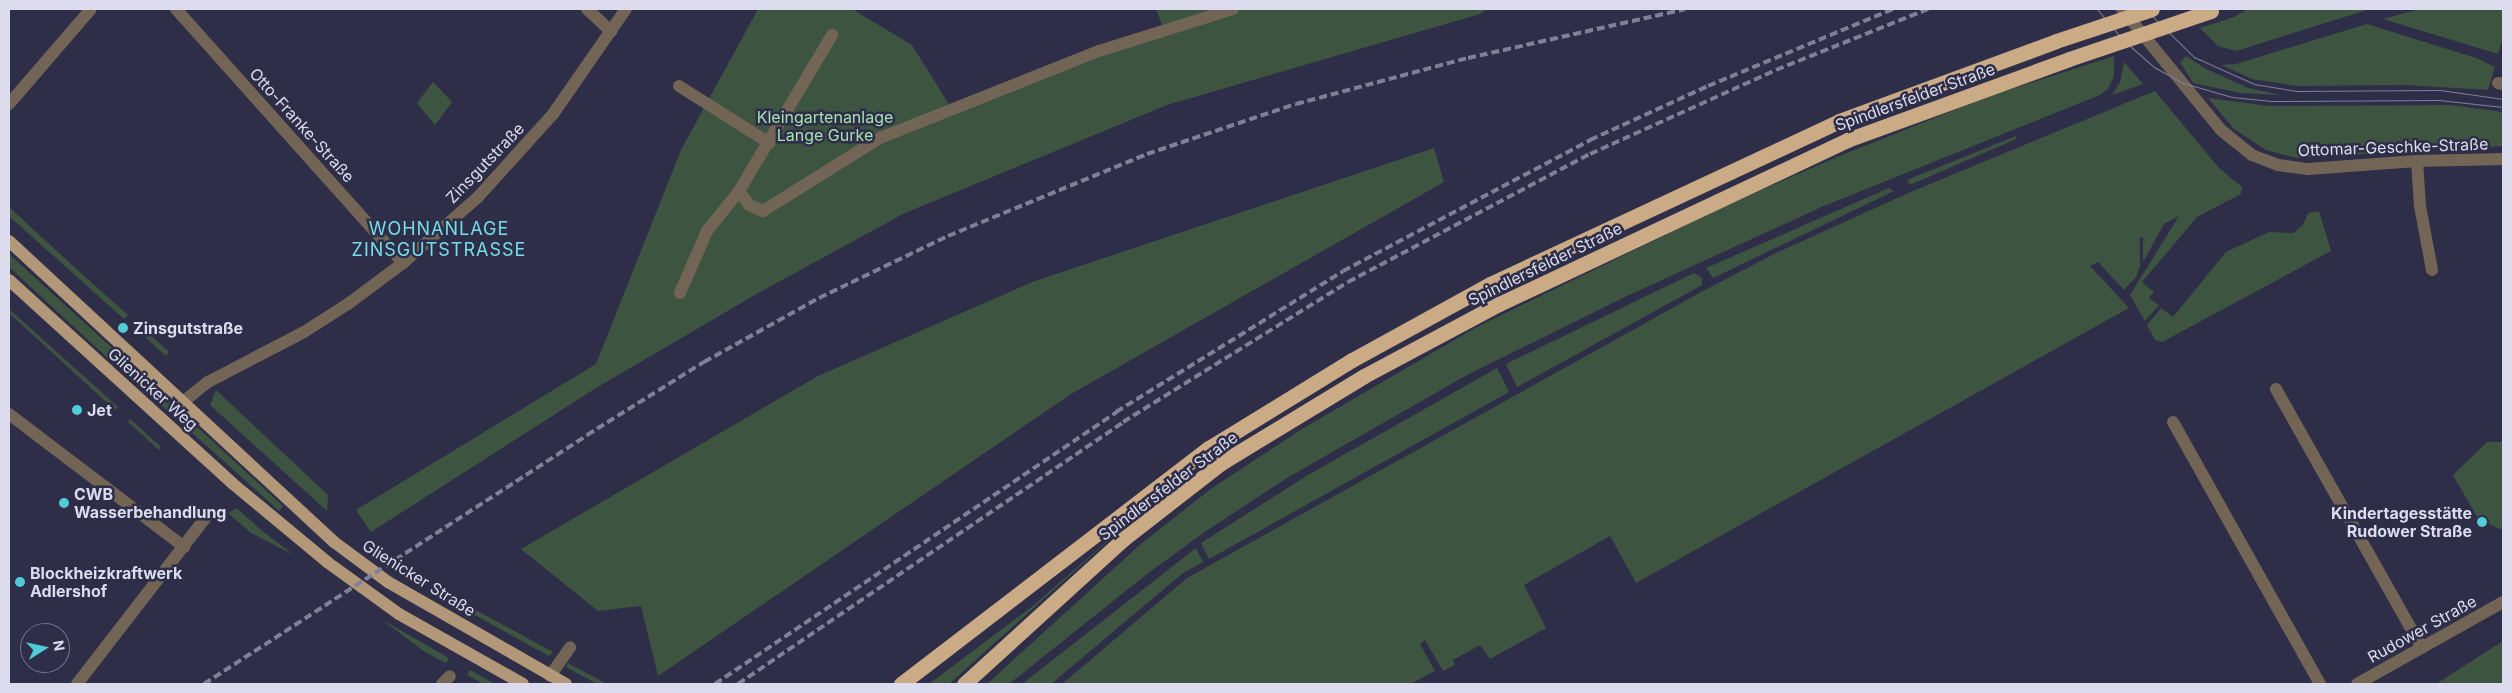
<!DOCTYPE html>
<html>
<head>
<meta charset="utf-8">
<style>
  body { margin:0 }
  #map { position:relative; width:2512px; height:693px; overflow:hidden; background:#2f2e48; font-family:Inter,sans-serif }
  div>[style] { position:absolute }
  [style*='--x'] { left:calc(var(--x)*1px); top:calc(var(--y)*1px); width:calc(var(--w)*1px); rotate:calc(var(--a)*1deg) }
  .green>* { inset:0; background:#3d5441 }
  .minor>* { height:12px; margin:-6px; padding:0 6px; transform-origin:6px; border-radius:6px; background:#726556 }
  .major>* { height:12px; margin:-6px; padding:0 6px; transform-origin:6px; border-radius:6px; background:#b29778 }
  .highway>* { height:15px; margin:-7.5px; padding:0 7.5px; transform-origin:7.5px; border-radius:7.5px; background:#cbaa86 }
  .tram>* { height:1px; margin:-0.5px; padding:0 0.5px; transform-origin:0.5px; border-radius:0.5px; background:#807f95 }
  .rail>* { height:4px; margin-top:-2px; transform-origin:0; background:repeating-linear-gradient(90deg,#807f95 0 8px,transparent 0 12px) }
  .highway-bridge>* { height:15px; margin:-7.5px; padding:0 7.5px; transform-origin:7.5px; border-radius:7.5px; background:#cbaa86 }
  .dots>* { width:14px; height:14px; translate:-50% -50%; box-sizing:border-box; border:2px solid #2f2e48; border-radius:50% }
  span { translate:-50% -50%; white-space:nowrap; text-align:center; line-height:1.15; -webkit-text-stroke:5px #2f2e48; paint-order:stroke }
  .street-label { font-size:16px; color:#dddcee }
  .park-label { font-size:16px; color:#a4e1af }
  .poi-label { font-size:16px; color:#dddcee; font-weight:700 }
  .left { translate:0 -50%; text-align:left }
  .right { translate:-100% -50%; text-align:right }
  .neighbourhood-label { font-size:18px; color:#73dee9; letter-spacing:1px }
  .frame { position:absolute; inset:0; border:10px solid #dddcee; pointer-events:none }
  .north { position:absolute; left:20px; top:623px; width:50px; height:50px; box-sizing:border-box; background:#2f2e48; border:1px solid #75748a; border-radius:50%; rotate:80deg; font-size:14px; font-weight:700; line-height:20px; text-align:center; color:#dddcee }
  .north::after { content:''; display:block; margin:auto; width:18px; height:22px; background:#52cbd8; clip-path:polygon(50% 0,100% 100%,50% 72%,0 100%) }
</style>
</head>
<body>
<div id="map">
  <div class="green">
    <i style="clip-path:polygon(758px 9px,852px 9px,912px 45px,950px 106px,1163px 27px,1156px 9px,1487px 9px,1480px 14px,1167px 105px,905px 213px,760px 292px,596px 388px,371px 532px,356px 510px,596px 364px,681px 150px)"></i>
    <i style="clip-path:polygon(2248px 9px,2370px 9px,2236px 51px,2218px 46px,2200px 28px,2234px 17px)"></i>
    <i style="clip-path:polygon(2420px 9px,2503px 9px,2503px 37px,2498px 54px,2383px 19px)"></i>
    <i style="clip-path:polygon(2367px 24px,2476px 58px,2495px 67px,2488px 90px,2406px 85px,2298px 86px,2252px 79px,2221px 65px,2236px 64px)"></i>
    <i style="clip-path:polygon(2114px 56px,2114px 76px,2108px 89px,2100px 95px,1824px 206px,1627px 296px,1467px 375px,1287px 478px,1206px 531px,1147px 574px,1009px 684px,987px 684px,1142px 543px,1212px 488px,1302px 429px,1475px 328px,1729px 204px,1837px 157px,1987px 97px)"></i>
    <i style="clip-path:polygon(2186px 56px,2206px 69px,2248px 88px,2281px 95px,2240px 93px,2193px 83px,2180px 62px)"></i>
    <i style="clip-path:polygon(2124px 62px,2143px 84px,2112px 95px,2120px 82px)"></i>
    <i style="clip-path:polygon(433px 82px,452px 102px,435px 125px,417px 103px)"></i>
    <i style="clip-path:polygon(2155px 91px,2219px 168px,2242px 187px,2241px 194px,2197px 217px,2142px 282px,2154px 292px,2149px 298px,2159px 305px,2145px 321px,2130px 295px,2179px 216px,2164px 224px,2143px 262px,2143px 237px,2140px 238px,2140px 266px,2136px 277px,2124px 290px,2098px 262px,2090px 266px,2129px 308px,1636px 583px,1610px 536px,1524px 585px,1546px 628px,1490px 659px,1480px 645px,1453px 660px,1455px 665px,1443px 671px,1425px 640px,1420px 644px,1435px 671px,1410px 684px,1062px 684px,1187px 578px,1703px 291px,1778px 252px,1913px 191px)"></i>
    <i style="clip-path:polygon(2208px 98px,2269px 106px,2450px 105px,2496px 111px,2503px 113px,2503px 146px,2297px 158px,2266px 150px,2234px 129px)"></i>
    <i style="clip-path:polygon(2016px 136px,2016px 139px,1910px 185px,1907px 180px)"></i>
    <i style="clip-path:polygon(1434px 148px,1444px 182px,1071px 394px,658px 676px,641px 606px,598px 611px,521px 549px,818px 376px,1032px 282px)"></i>
    <i style="clip-path:polygon(1889px 188px,1894px 191px,1713px 278px,1706px 268px)"></i>
    <i style="clip-path:polygon(9px 207px,72px 265px,128px 315px,124px 319px,9px 216px)"></i>
    <i style="clip-path:polygon(2319px 211px,2331px 251px,2162px 342px,2155px 340px,2147px 325px,2161px 308px,2173px 317px,2226px 252px,2269px 232px,2293px 233px,2303px 225px,2308px 213px)"></i>
    <i style="clip-path:polygon(9px 254px,145px 378px,139px 387px,9px 267px)"></i>
    <i style="clip-path:polygon(1694px 273px,1702px 278px,1702px 285px,1517px 387px,1506px 364px)"></i>
    <i style="clip-path:polygon(9px 309px,118px 407px,115px 410px,9px 313px)"></i>
    <i style="clip-path:polygon(148px 333px,169px 352px,166px 356px,144px 336px)"></i>
    <i style="clip-path:polygon(1497px 368px,1509px 392px,1209px 559px,1201px 543px,1308px 475px)"></i>
    <i style="clip-path:polygon(156px 389px,283px 506px,279px 511px,151px 396px)"></i>
    <i style="clip-path:polygon(216px 390px,328px 495px,327px 511px,210px 405px)"></i>
    <i style="clip-path:polygon(130px 419px,161px 447px,159px 450px,128px 422px)"></i>
    <i style="clip-path:polygon(2487px 442px,2503px 442px,2503px 530px,2479px 520px,2453px 475px)"></i>
    <i style="clip-path:polygon(237px 508px,261px 530px,294px 555px,251px 533px,228px 513px)"></i>
    <i style="clip-path:polygon(1138px 514px,949px 684px,929px 684px,1034px 605px)"></i>
    <i style="clip-path:polygon(1196px 548px,1203px 562px,1183px 573px,1051px 684px,1022px 684px)"></i>
    <i style="clip-path:polygon(472px 608px,553px 652px,549px 656px,469px 612px)"></i>
    <i style="clip-path:polygon(381px 619px,449px 658px,446px 663px,425px 652px)"></i>
    <i style="clip-path:polygon(2503px 641px,2503px 684px,2436px 684px)"></i>
    <i style="clip-path:polygon(568px 663px,607px 684px,597px 684px,566px 667px)"></i>
    <i style="clip-path:polygon(470px 670px,495px 684px,484px 684px,467px 675px)"></i>
  </div>
  <div class="minor">
    <i style="--x:176;--y:9;--w:341;--a:48.2"></i>
    <i style="--x:587;--y:9;--w:33;--a:43"></i>
    <i style="--x:2122;--y:9;--w:156;--a:50.7"></i>
    <i style="--x:2221;--y:130;--w:40;--a:39"></i>
    <i style="--x:2252;--y:155;--w:28;--a:21"></i>
    <i style="--x:2278;--y:165;--w:30;--a:8"></i>
    <i style="--x:2308;--y:169;--w:109;--a:-4.2"></i>
    <i style="--x:2417;--y:161;--w:86;--a:-1.3"></i>
    <i style="--x:2498;--y:83;--w:5;--a:11"></i>
    <i style="--x:679;--y:86;--w:107;--a:32.3"></i>
    <i style="--x:9;--y:104;--w:125;--a:-49.2"></i>
    <i style="--x:2417;--y:161;--w:45;--a:86.2"></i>
    <i style="--x:2420;--y:206;--w:65;--a:79.4"></i>
    <i style="--x:739;--y:191;--w:17;--a:54"></i>
    <i style="--x:749;--y:205;--w:15;--a:23"></i>
    <i style="--x:763;--y:211;--w:138;--a:-32"></i>
    <i style="--x:880;--y:138;--w:236;--a:-21.7"></i>
    <i style="--x:1099;--y:51;--w:140;--a:-17.4"></i>
    <i style="--x:680;--y:293;--w:68;--a:-66.5"></i>
    <i style="--x:707;--y:231;--w:51;--a:-51.3"></i>
    <i style="--x:739;--y:191;--w:182;--a:-59.2"></i>
    <i style="--x:2276;--y:389;--w:297;--a:60.6"></i>
    <i style="--x:183;--y:402;--w:32;--a:-39"></i>
    <i style="--x:208;--y:382;--w:108;--a:-27.5"></i>
    <i style="--x:304;--y:332;--w:52;--a:-32.5"></i>
    <i style="--x:348;--y:304;--w:69;--a:-36.7"></i>
    <i style="--x:403;--y:263;--w:100;--a:-41.3"></i>
    <i style="--x:478;--y:197;--w:112;--a:-47.9"></i>
    <i style="--x:553;--y:114;--w:128;--a:-55.2"></i>
    <i style="--x:9;--y:414;--w:220;--a:37.2"></i>
    <i style="--x:2173;--y:422;--w:300;--a:60.7"></i>
    <i style="--x:550;--y:676;--w:35;--a:-55"></i>
    <i style="--x:77;--y:684;--w:212;--a:-52.3"></i>
    <i style="--x:442;--y:684;--w:11;--a:-45"></i>
    <i style="--x:2357;--y:684;--w:167;--a:-29.3"></i>
  </div>
  <div class="major">
    <i style="--x:9;--y:241;--w:443;--a:42.8"></i>
    <i style="--x:334;--y:542;--w:67;--a:36.5"></i>
    <i style="--x:388;--y:582;--w:205;--a:29.8"></i>
    <i style="--x:9;--y:280;--w:302;--a:42.3"></i>
    <i style="--x:232;--y:483;--w:124;--a:39.7"></i>
    <i style="--x:327;--y:562;--w:89;--a:35.8"></i>
    <i style="--x:399;--y:614;--w:142;--a:29.4"></i>
  </div>
  <div class="highway">
    <i style="--x:901;--y:684;--w:388;--a:-37.5"></i>
    <i style="--x:1209;--y:448;--w:168;--a:-31.6"></i>
    <i style="--x:1352;--y:360;--w:158;--a:-28.8"></i>
    <i style="--x:1490;--y:284;--w:385;--a:-25"></i>
    <i style="--x:1839;--y:121;--w:231;--a:-20.2"></i>
    <i style="--x:964;--y:684;--w:214;--a:-42.3"></i>
    <i style="--x:1122;--y:540;--w:125;--a:-37.9"></i>
    <i style="--x:1221;--y:463;--w:167;--a:-31.3"></i>
    <i style="--x:1364;--y:376;--w:153;--a:-28.1"></i>
    <i style="--x:1499;--y:304;--w:385;--a:-25.2"></i>
    <i style="--x:1847;--y:140;--w:236;--a:-20"></i>
  </div>
  <div class="tram">
    <i style="--x:2097;--y:9;--w:39;--a:50"></i>
    <i style="--x:2122;--y:39;--w:43;--a:41.2"></i>
    <i style="--x:2154;--y:67;--w:33;--a:29"></i>
    <i style="--x:2183;--y:83;--w:51;--a:15.9"></i>
    <i style="--x:2232;--y:97;--w:37;--a:6"></i>
    <i style="--x:2269;--y:101;--w:170;--a:-0.3"></i>
    <i style="--x:2439;--y:100;--w:64;--a:6.2"></i>
    <i style="--x:2145;--y:9;--w:69;--a:44.4"></i>
    <i style="--x:2194;--y:57;--w:66;--a:24.2"></i>
    <i style="--x:2254;--y:84;--w:43;--a:9.5"></i>
    <i style="--x:2296;--y:91;--w:144;--a:-0.4"></i>
    <i style="--x:2440;--y:90;--w:64;--a:8.1"></i>
  </div>
  <div class="rail">
    <i style="--x:204;--y:684;--w:457;--a:-33"></i>
    <i style="--x:587;--y:435;--w:138;--a:-32"></i>
    <i style="--x:704;--y:362;--w:132;--a:-29.1"></i>
    <i style="--x:819;--y:298;--w:143;--a:-25.7"></i>
    <i style="--x:948;--y:236;--w:215;--a:-22.4"></i>
    <i style="--x:1147;--y:154;--w:157;--a:-18.6"></i>
    <i style="--x:1296;--y:104;--w:178;--a:-15"></i>
    <i style="--x:1468;--y:58;--w:222;--a:-12.7"></i>
    <i style="--x:715;--y:684;--w:485;--a:-34.1"></i>
    <i style="--x:1116;--y:412;--w:267;--a:-31.8"></i>
    <i style="--x:1343;--y:271;--w:280;--a:-27.9"></i>
    <i style="--x:1590;--y:140;--w:130;--a:-24.6"></i>
    <i style="--x:1708;--y:86;--w:200;--a:-22.6"></i>
    <i style="--x:738;--y:684;--w:466;--a:-34.2"></i>
    <i style="--x:1123;--y:422;--w:265;--a:-31.9"></i>
    <i style="--x:1348;--y:282;--w:274;--a:-27.9"></i>
    <i style="--x:1590;--y:154;--w:204;--a:-24.3"></i>
    <i style="--x:1776;--y:70;--w:164;--a:-21.9"></i>
  </div>
  <div class="highway-bridge">
    <i style="--x:2056;--y:41;--w:101;--a:-18.4"></i>
    <i style="--x:2069;--y:59;--w:150;--a:-18.7"></i>
  </div>
  <div class="dots">
    <i style="left:123px;top:328px;background:#52cbd8"></i>
    <i style="left:77px;top:410px;background:#52cbd8"></i>
    <i style="left:64px;top:503px;background:#52cbd8"></i>
    <i style="left:2482px;top:522px;background:#52cbd8"></i>
    <i style="left:20px;top:582px;background:#52cbd8"></i>
  </div>
  <div class="street-label">
    <span style="left:1915px;top:97px;rotate:-20deg">Spindlersfelder Straße</span>
    <span style="left:302px;top:125px;rotate:48deg">Otto-Franke-Straße</span>
    <span style="left:2393px;top:147px;rotate:-2deg">Ottomar-Geschke-Straße</span>
    <span style="left:485px;top:163px;rotate:-46deg">Zinsgutstraße</span>
    <span style="left:1545px;top:264px;rotate:-26deg">Spindlersfelder Straße</span>
    <span style="left:153px;top:389px;rotate:42deg">Glienicker Weg</span>
    <span style="left:1168px;top:486px;rotate:-37deg">Spindlersfelder Straße</span>
    <span style="left:419px;top:578px;rotate:32deg">Glienicker Straße</span>
    <span style="left:2422px;top:629px;rotate:-29deg">Rudower Straße</span>
  </div>
  <div class="park-label">
    <span style="left:825px;top:126px">Kleingartenanlage<br>Lange Gurke</span>
  </div>
  <div class="poi-label">
    <span class="left" style="left:133px;top:328px">Zinsgutstraße</span>
    <span class="left" style="left:87px;top:410px">Jet</span>
    <span class="left" style="left:74px;top:503px">CWB<br>Wasserbehandlung</span>
    <span class="right" style="left:2472px;top:522px">Kindertagesstätte<br>Rudower Straße</span>
    <span class="left" style="left:30px;top:582px">Blockheizkraftwerk<br>Adlershof</span>
  </div>
  <div class="neighbourhood-label">
    <span style="left:439px;top:240px">WOHNANLAGE<br>ZINSGUTSTRASSE</span>
  </div>
  <div class="frame"></div>
  <div class="north">N</div>
</div>
</body>
</html>
